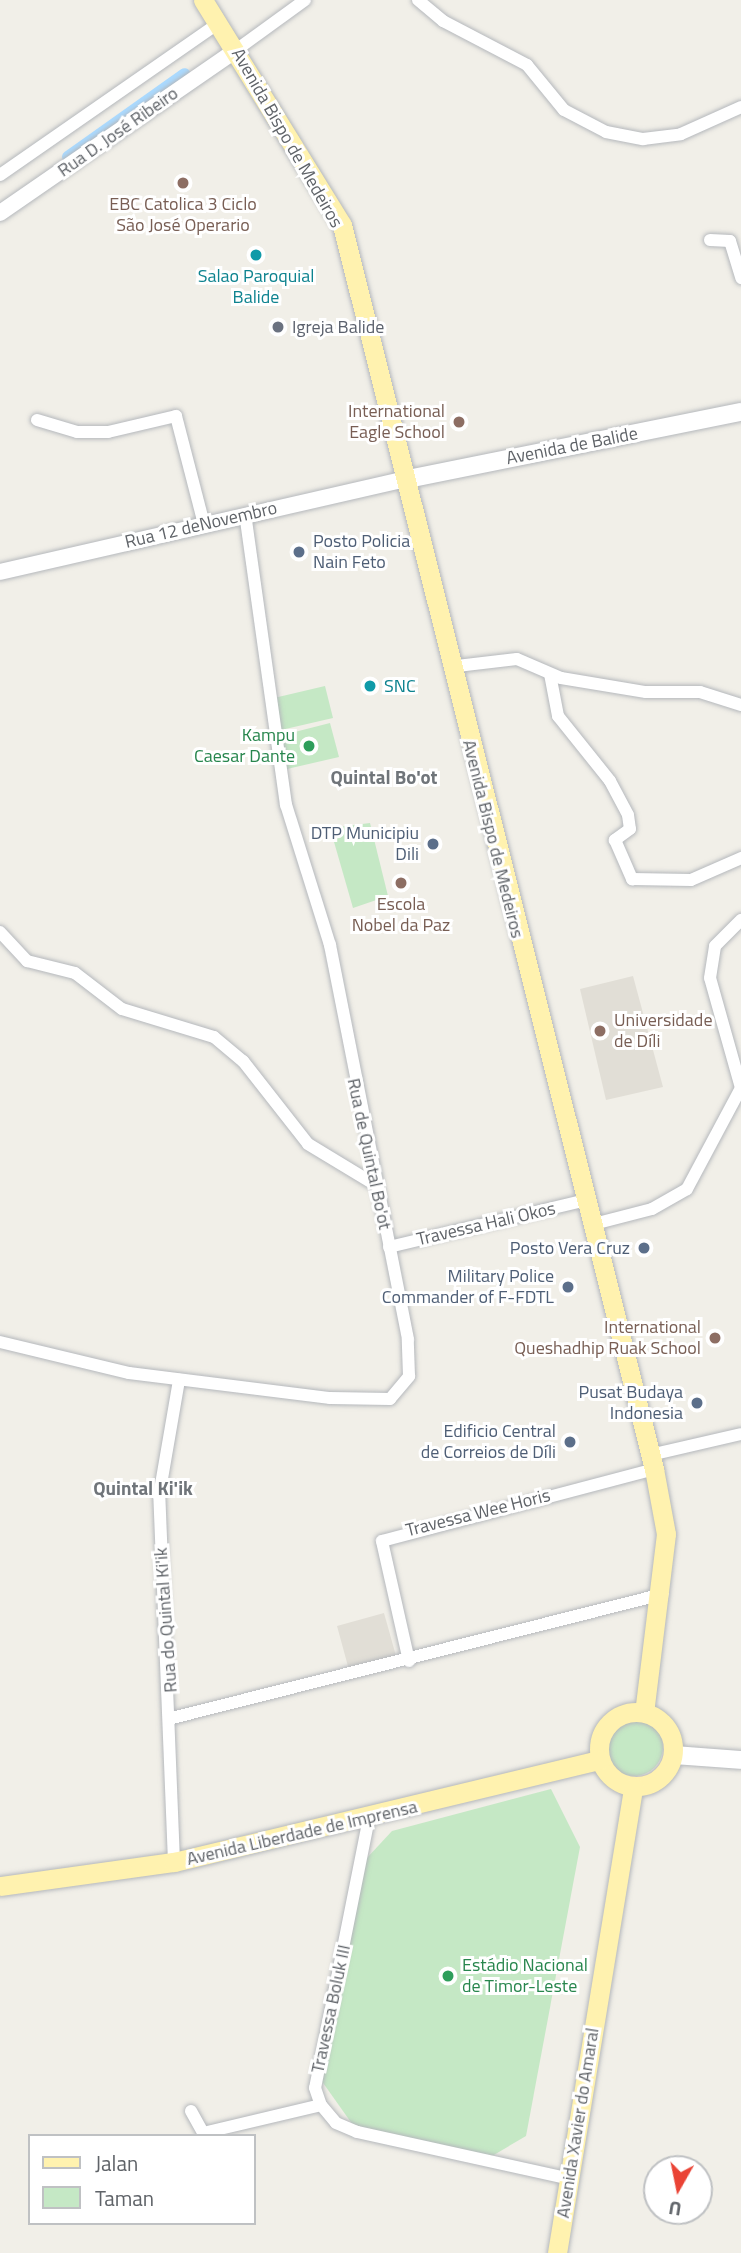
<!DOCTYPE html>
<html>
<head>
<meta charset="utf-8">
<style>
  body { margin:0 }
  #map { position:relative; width:741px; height:2253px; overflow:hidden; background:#f1efe8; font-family:"Titillium Web",sans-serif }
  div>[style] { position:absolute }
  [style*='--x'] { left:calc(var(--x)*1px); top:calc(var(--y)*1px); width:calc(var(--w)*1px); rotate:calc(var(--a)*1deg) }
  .education>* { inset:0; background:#e1ded6 }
  .green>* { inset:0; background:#c5e8c5 }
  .round { border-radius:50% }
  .canal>* { height:12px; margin:-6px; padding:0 6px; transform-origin:6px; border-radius:6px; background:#aadaff }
  .roads { filter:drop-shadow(0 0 2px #b5b8bc) drop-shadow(0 0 2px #b5b8bc) }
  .minor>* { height:12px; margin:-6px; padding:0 6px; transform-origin:6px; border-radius:6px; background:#fff }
  .tertiary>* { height:16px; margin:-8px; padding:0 8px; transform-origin:8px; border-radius:8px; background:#fff }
  .secondary>* { height:18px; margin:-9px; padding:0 9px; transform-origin:9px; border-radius:9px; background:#fff }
  .primary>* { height:19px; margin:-9.5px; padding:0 9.5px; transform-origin:9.5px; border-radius:9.5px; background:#fff2af }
  .primary>.ring { margin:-9.5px; padding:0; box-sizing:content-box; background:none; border:19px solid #fff2af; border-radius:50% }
  .dots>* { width:19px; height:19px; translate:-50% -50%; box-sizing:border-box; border:4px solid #fff; border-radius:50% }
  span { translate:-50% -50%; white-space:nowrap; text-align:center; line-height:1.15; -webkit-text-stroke:6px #fff; paint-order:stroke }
  .street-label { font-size:18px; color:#5f6368 }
  .education-label { font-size:18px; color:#785e54 }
  .right { translate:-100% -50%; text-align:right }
  .left { translate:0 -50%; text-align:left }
  .culture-label { font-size:18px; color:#0d838f }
  .worship-label { font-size:18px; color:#5b616d }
  .service-label { font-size:18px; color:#4e5e75 }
  .leisure-label { font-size:18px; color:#27864d }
  .neighbourhood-label { font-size:19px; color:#70757a; font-weight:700 }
  .legend { position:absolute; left:28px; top:2134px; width:228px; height:91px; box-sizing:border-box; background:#fff; border:2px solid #bfc1c3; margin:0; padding:9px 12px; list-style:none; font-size:21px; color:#5f6368 }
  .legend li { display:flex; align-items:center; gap:14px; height:35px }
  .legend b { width:35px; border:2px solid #bfc1c3 }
  .north { position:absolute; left:643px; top:2155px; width:70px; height:70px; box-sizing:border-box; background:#fff; border:2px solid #bfc1c3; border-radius:50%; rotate:189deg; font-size:19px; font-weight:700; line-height:28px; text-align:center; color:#5f6368 }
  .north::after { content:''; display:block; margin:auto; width:24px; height:32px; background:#ea4335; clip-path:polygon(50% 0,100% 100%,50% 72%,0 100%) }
</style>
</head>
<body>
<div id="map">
  <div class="education">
    <i style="clip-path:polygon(633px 976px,663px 1087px,606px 1100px,580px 989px)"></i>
    <i style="clip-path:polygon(384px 1613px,396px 1656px,349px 1670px,337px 1626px)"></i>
  </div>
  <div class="green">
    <i style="clip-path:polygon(325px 686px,333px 718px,281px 730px,274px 698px)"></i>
    <i style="clip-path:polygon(330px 723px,339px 757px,287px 769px,279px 736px)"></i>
    <i style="clip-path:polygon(370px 823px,388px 896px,353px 908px,330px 828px)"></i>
    <i class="round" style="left:605px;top:1718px;width:58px;height:58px"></i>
    <i style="clip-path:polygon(551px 1789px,580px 1847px,526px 2136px,487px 2159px,355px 2128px,321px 2080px,366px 1859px,392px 1831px)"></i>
  </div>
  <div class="canal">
    <i style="--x:68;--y:157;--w:143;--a:-35.4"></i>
  </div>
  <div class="roads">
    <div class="minor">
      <i style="--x:418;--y:0;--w:33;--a:40"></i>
      <i style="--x:443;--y:21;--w:95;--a:27.6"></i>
      <i style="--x:527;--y:65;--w:58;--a:50.6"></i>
      <i style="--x:564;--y:110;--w:47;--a:27.6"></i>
      <i style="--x:606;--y:132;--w:38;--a:11"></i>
      <i style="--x:643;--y:139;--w:38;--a:-7"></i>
      <i style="--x:681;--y:134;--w:66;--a:-24.2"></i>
      <i style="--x:236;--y:50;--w:85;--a:-35.9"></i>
      <i style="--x:0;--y:175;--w:267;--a:-34.8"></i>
      <i style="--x:710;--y:240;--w:20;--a:3"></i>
      <i style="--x:730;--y:241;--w:39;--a:73"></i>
      <i style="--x:37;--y:420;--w:42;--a:16.7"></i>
      <i style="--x:77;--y:432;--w:31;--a:0"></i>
      <i style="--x:108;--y:432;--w:70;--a:-13.2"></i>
      <i style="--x:176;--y:416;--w:112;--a:75.5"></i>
      <i style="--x:457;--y:666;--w:60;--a:-6.7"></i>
      <i style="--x:517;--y:659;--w:48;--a:23.4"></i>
      <i style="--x:561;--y:678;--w:86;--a:9.4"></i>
      <i style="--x:646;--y:692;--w:54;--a:0"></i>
      <i style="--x:700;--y:692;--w:43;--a:17.6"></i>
      <i style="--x:550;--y:674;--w:43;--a:79.2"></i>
      <i style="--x:558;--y:716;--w:83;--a:51.3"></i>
      <i style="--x:610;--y:781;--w:38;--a:62"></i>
      <i style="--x:628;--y:815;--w:14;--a:82"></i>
      <i style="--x:630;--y:829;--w:19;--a:144"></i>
      <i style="--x:615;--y:840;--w:43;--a:66.4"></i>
      <i style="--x:632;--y:879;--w:59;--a:1"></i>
      <i style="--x:691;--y:880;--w:55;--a:-23.7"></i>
      <i style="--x:0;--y:932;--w:40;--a:47"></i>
      <i style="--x:27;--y:961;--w:49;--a:14"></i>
      <i style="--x:75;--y:973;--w:59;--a:37.5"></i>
      <i style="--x:122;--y:1009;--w:96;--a:16.9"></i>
      <i style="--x:214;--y:1037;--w:38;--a:40"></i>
      <i style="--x:243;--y:1061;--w:105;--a:51.9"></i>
      <i style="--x:308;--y:1144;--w:77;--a:31.2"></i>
      <i style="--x:741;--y:1088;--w:114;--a:-105.7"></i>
      <i style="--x:710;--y:978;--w:32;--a:-81"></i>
      <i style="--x:715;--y:946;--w:37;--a:-45"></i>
      <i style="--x:590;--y:1225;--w:64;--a:-14.5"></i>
      <i style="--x:652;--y:1209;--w:40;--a:-29.7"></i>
      <i style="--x:687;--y:1189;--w:115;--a:-61.9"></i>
      <i style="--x:389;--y:1247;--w:198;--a:-13.4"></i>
      <i style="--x:0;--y:1342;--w:133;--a:13.5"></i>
      <i style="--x:129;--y:1373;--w:203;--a:7.1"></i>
      <i style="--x:330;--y:1398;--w:60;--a:1"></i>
      <i style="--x:390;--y:1399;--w:30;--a:-50"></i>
      <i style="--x:409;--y:1376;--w:37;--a:-92"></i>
      <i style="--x:408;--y:1339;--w:402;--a:-101.2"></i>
      <i style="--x:330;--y:945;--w:147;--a:-107.4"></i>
      <i style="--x:286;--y:805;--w:293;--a:-98"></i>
      <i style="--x:650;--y:1455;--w:93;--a:-13"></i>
      <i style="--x:409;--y:1661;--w:123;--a:-102.7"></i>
      <i style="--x:382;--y:1541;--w:281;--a:-14.8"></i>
      <i style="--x:172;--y:1718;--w:506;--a:-14.17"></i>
      <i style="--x:369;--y:1818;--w:275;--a:101.3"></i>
      <i style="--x:315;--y:2088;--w:18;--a:71"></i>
      <i style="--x:321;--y:2105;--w:23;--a:50"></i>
      <i style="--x:336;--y:2123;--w:23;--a:23"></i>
      <i style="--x:357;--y:2132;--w:218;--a:12.4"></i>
      <i style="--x:174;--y:1862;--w:366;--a:-92.3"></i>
      <i style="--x:159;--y:1496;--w:118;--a:-80.2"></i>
      <i style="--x:191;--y:2111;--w:25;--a:61"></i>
      <i style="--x:203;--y:2133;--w:121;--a:-13.3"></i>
    </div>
    <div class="tertiary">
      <i style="--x:0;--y:213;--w:287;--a:-34.6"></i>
      <i style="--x:0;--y:572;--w:413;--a:-12.9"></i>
    </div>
    <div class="secondary">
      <i style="--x:403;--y:480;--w:345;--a:-11.4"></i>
      <i style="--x:673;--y:1755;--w:68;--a:4.2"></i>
    </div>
    <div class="primary">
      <i style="--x:203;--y:0;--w:264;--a:58.3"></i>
      <i style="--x:342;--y:225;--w:1283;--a:75.92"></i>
      <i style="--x:654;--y:1469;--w:66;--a:79.5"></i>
      <i style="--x:666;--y:1534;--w:180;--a:97"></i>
      <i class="ring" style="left:599px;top:1712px;width:55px;height:55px"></i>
      <i style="--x:0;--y:1886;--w:176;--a:-7.9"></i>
      <i style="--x:174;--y:1862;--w:438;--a:-13.5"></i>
      <i style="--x:557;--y:2253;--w:472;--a:-80.7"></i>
    </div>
  </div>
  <div class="dots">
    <i style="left:183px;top:183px;background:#8d6e63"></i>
    <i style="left:256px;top:255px;background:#0f9aa8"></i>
    <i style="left:278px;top:327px;background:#6b7280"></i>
    <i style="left:459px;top:422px;background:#8d6e63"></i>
    <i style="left:299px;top:552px;background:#5c6f8a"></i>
    <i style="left:370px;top:686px;background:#0f9aa8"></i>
    <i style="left:309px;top:746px;background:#2e9e5b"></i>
    <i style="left:433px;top:844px;background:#5c6f8a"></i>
    <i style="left:401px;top:883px;background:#8d6e63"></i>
    <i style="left:600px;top:1031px;background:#8d6e63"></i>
    <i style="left:644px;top:1248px;background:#5c6f8a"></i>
    <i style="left:568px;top:1287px;background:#5c6f8a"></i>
    <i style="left:715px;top:1338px;background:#8d6e63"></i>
    <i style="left:697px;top:1403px;background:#5c6f8a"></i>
    <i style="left:570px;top:1442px;background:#5c6f8a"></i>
    <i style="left:448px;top:1976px;background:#2e9e5b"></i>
  </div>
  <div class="street-label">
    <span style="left:118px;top:132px;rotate:-35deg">Rua D. José Ribeiro</span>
    <span style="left:287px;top:138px;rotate:60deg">Avenida Bispo de Medeiros</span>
    <span style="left:572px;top:446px;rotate:-11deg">Avenida de Balide</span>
    <span style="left:201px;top:525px;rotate:-13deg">Rua 12 deNovembro</span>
    <span style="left:493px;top:839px;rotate:76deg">Avenida Bispo de Medeiros</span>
    <span style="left:369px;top:1154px;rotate:78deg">Rua de Quintal Bo'ot</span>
    <span style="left:486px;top:1224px;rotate:-13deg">Travessa Hali Okos</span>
    <span style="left:478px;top:1513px;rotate:-14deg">Travessa Wee Horis</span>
    <span style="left:166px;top:1620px;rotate:-94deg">Rua do Quintal Ki'ik</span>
    <span style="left:302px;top:1833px;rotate:-13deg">Avenida Liberdade de Imprensa</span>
    <span style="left:331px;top:2009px;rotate:-78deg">Travessa Boluk III</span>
    <span style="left:578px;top:2123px;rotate:-81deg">Avenida Xavier do Amaral</span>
  </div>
  <div class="education-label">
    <span style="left:183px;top:215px">EBC Catolica 3 Ciclo<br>São José Operario</span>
    <span class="right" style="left:445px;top:422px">International<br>Eagle School</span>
    <span style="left:401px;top:915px">Escola<br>Nobel da Paz</span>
    <span class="left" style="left:614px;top:1031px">Universidade<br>de Díli</span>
    <span class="right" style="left:701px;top:1338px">International<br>Queshadhip Ruak School</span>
  </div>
  <div class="culture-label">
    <span style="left:256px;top:287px">Salao Paroquial<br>Balide</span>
    <span class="left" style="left:384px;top:686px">SNC</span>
  </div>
  <div class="worship-label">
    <span class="left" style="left:292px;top:327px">Igreja Balide</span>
  </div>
  <div class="service-label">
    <span class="left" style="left:313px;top:552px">Posto Policia<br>Nain Feto</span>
    <span class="right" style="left:419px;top:844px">DTP Municipiu<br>Dili</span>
    <span class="right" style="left:630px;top:1248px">Posto Vera Cruz</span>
    <span class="right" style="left:554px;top:1287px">Military Police<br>Commander of F-FDTL</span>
    <span class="right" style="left:683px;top:1403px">Pusat Budaya<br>Indonesia</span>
    <span class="right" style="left:556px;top:1442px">Edificio Central<br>de Correios de Díli</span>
  </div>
  <div class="leisure-label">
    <span class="right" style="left:295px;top:746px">Kampu<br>Caesar Dante</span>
    <span class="left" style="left:462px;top:1976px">Estádio Nacional<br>de Timor-Leste</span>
  </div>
  <div class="neighbourhood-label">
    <span style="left:384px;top:777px">Quintal Bo'ot</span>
    <span style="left:143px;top:1488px">Quintal Ki'ik</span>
  </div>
  <ul class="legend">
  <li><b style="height:9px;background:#fff2af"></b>Jalan</li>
  <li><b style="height:19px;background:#c5e8c5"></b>Taman</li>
  </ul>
  <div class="north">U</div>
</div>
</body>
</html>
